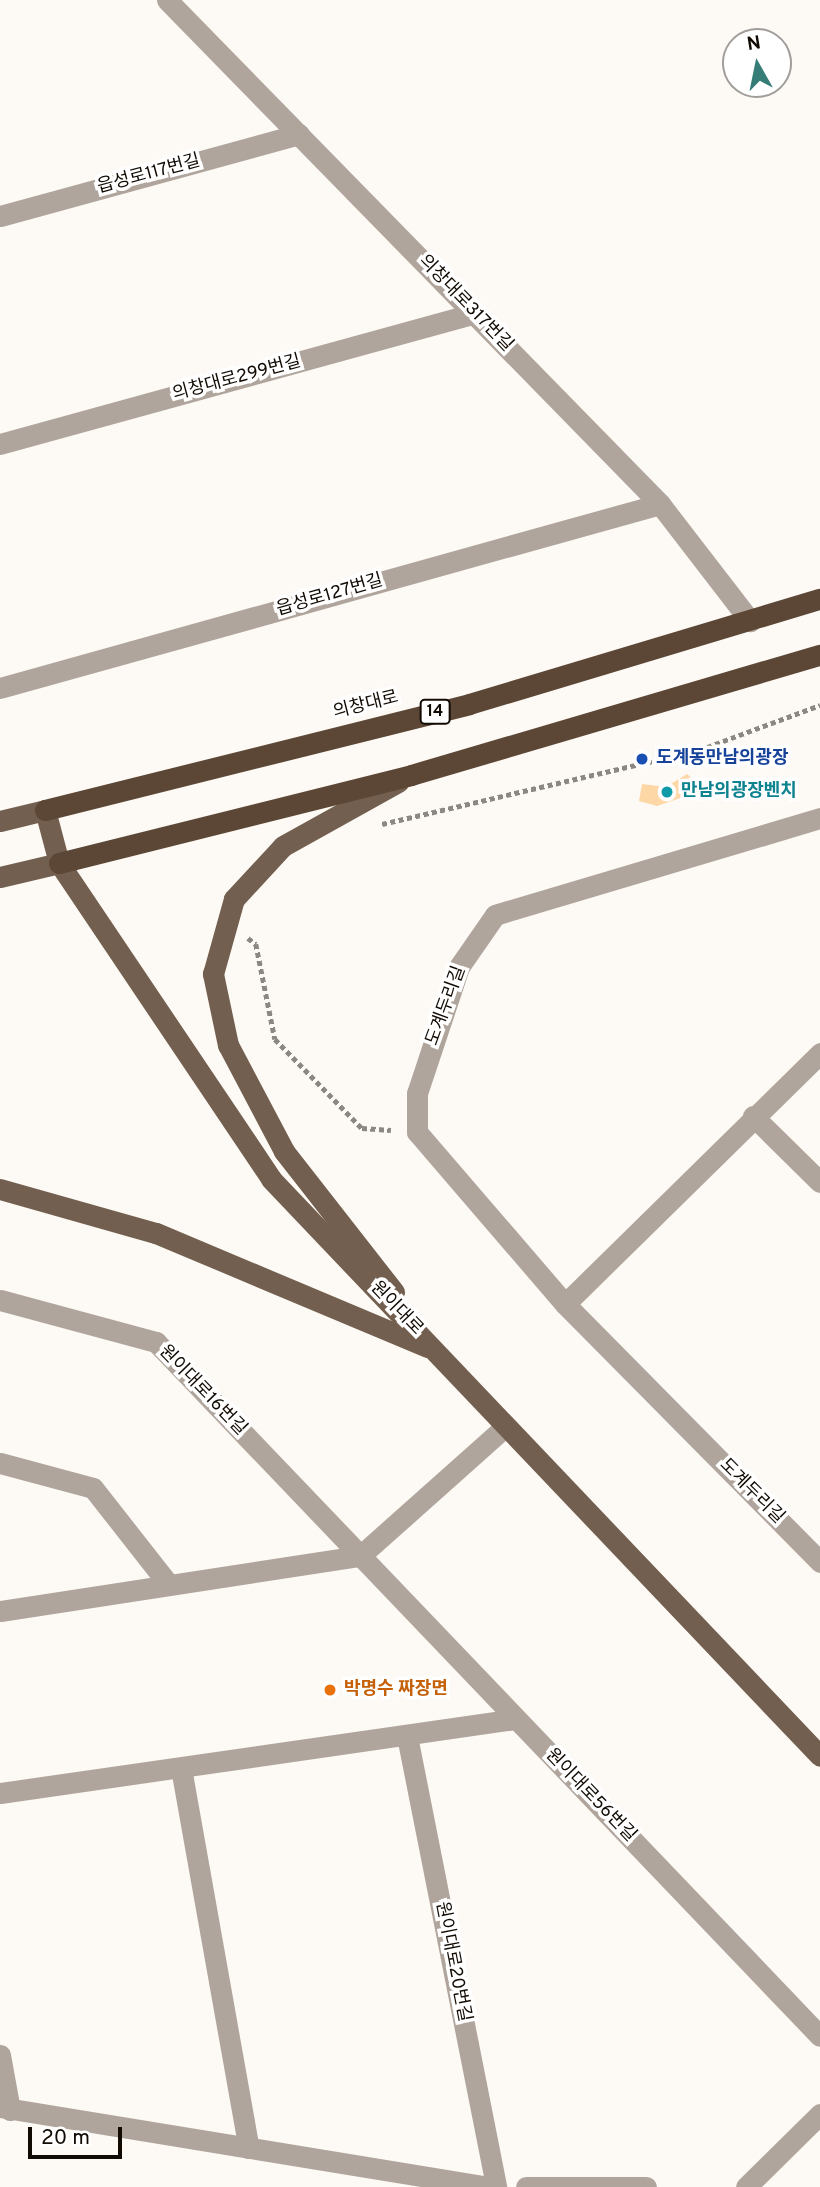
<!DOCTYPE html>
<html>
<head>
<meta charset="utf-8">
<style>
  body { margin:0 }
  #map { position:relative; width:820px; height:2187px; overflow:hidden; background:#fdf9f4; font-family:Overpass,"Noto Sans KR",sans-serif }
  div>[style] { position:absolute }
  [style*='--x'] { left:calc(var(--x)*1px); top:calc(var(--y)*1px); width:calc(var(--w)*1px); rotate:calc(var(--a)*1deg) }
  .building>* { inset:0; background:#fed7a6 }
  .path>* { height:4.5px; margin-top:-2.25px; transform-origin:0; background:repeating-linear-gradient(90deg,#8c8781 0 5px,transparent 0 8.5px) }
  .street>* { height:21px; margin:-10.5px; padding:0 10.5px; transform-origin:10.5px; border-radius:10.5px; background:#b0a59c }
  .primary>* { height:21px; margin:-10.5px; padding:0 10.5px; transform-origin:10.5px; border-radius:10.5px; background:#725f4f }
  .highway>* { height:21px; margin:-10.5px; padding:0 10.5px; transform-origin:10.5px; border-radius:10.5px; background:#5c4635 }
  .dots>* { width:19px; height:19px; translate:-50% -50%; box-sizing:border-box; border:4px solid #fff; border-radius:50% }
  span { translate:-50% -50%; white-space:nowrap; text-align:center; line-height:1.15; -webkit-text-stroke:7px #fff; paint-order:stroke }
  .shield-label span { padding:2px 5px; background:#fff; border:2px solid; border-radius:5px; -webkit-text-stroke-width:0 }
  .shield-label { font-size:16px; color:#120b04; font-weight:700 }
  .street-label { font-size:18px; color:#120b04 }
  .transit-label { font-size:18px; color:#164399; font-weight:700 }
  .left { translate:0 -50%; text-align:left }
  .culture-label { font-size:18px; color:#0d838f; font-weight:700 }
  .food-label { font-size:18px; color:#c56008; font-weight:700 }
  .north { position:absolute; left:722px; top:28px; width:70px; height:70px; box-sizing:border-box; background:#fff; border:2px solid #a09d9b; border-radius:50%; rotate:351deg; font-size:19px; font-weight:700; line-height:28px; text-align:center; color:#120b04 }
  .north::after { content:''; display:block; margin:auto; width:24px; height:32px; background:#367d77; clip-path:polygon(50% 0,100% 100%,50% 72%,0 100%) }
  .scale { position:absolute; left:28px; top:2127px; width:94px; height:32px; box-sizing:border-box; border:4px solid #120b04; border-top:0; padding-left:9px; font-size:21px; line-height:24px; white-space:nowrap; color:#120b04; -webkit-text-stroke:5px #fff; paint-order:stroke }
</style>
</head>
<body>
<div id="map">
  <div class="building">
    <i style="clip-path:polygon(687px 774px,700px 785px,689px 795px,657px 806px,639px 801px,642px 784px,666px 787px)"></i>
  </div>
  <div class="path">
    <i style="--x:382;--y:824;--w:326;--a:-13.1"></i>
    <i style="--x:699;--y:750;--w:129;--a:-20.4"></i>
    <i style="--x:248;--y:938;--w:10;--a:37"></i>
    <i style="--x:256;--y:944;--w:97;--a:78.7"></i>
    <i style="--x:275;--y:1039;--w:124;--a:45.7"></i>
    <i style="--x:362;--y:1128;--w:29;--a:4"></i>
  </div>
  <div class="street">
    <i style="--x:167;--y:0;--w:705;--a:45.63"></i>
    <i style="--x:660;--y:504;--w:148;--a:52.4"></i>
    <i style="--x:0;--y:216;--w:310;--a:-15.3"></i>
    <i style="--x:0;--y:444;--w:492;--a:-15.4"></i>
    <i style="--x:0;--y:688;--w:685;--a:-15.58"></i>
    <i style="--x:820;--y:818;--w:339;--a:163.4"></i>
    <i style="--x:495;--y:915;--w:63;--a:124.7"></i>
    <i style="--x:459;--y:967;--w:133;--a:108.4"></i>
    <i style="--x:417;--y:1093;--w:39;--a:90"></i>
    <i style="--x:417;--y:1132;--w:227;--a:49.3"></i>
    <i style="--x:565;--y:1304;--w:363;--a:45.3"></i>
    <i style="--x:753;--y:1116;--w:94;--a:44.6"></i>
    <i style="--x:0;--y:1300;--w:162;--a:15.1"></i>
    <i style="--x:156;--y:1342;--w:960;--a:46.27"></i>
    <i style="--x:565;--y:1304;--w:358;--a:-44.5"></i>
    <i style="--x:0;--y:1463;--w:96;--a:15"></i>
    <i style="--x:93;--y:1488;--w:123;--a:51.9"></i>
    <i style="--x:0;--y:1611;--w:364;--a:-8.7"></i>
    <i style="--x:360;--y:1556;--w:195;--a:-41.7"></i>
    <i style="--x:407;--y:1736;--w:460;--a:78.8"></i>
    <i style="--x:181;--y:1768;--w:386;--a:79.9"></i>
    <i style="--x:0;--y:1793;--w:520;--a:-8.18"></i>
    <i style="--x:0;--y:2055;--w:56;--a:79.7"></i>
    <i style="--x:0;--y:2107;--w:496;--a:9.3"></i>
    <i style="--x:526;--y:2187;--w:120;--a:0"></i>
    <i style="--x:746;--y:2187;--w:104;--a:-44.6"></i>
  </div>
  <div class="primary">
    <i style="--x:0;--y:821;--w:46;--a:-13.7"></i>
    <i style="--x:45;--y:810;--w:55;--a:75.2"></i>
    <i style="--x:59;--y:863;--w:381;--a:56.1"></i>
    <i style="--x:271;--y:1179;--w:796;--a:46.42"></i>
    <i style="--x:0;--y:877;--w:61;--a:-13.3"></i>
    <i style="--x:0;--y:1189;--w:162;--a:15.8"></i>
    <i style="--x:156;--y:1233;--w:294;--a:22.8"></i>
    <i style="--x:394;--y:1292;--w:179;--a:-128"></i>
    <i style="--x:284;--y:1151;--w:120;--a:-117.8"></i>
    <i style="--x:228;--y:1045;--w:73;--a:-101.9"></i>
    <i style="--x:213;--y:974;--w:78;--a:-74.4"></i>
    <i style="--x:234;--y:899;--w:72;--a:-47.2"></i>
    <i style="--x:283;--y:846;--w:132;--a:-29.1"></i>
  </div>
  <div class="highway">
    <i style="--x:45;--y:810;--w:437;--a:-14"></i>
    <i style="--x:469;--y:704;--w:366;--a:-16.7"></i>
    <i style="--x:59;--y:863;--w:363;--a:-14"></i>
    <i style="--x:411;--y:775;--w:426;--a:-16.4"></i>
  </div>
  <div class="dots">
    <i style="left:642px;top:759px;background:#1a4fb4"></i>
    <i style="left:667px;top:792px;background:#0f9aa8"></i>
    <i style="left:330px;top:1690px;background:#e8710a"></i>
  </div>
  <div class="shield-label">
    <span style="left:435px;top:712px">14</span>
  </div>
  <div class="street-label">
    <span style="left:149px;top:175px;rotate:-15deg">읍성로117번길</span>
    <span style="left:465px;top:304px;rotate:46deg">의창대로317번길</span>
    <span style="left:237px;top:379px;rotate:-15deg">의창대로299번길</span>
    <span style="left:330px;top:596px;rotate:-16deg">읍성로127번길</span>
    <span style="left:366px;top:706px;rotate:-14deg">의창대로</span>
    <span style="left:447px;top:1006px;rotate:-70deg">도계두리길</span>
    <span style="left:396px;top:1309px;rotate:46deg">원이대로</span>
    <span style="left:202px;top:1391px;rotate:46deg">원이대로16번길</span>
    <span style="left:751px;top:1492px;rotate:45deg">도계두리길</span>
    <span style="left:590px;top:1796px;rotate:46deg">원이대로56번길</span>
    <span style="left:452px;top:1962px;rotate:79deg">원이대로20번길</span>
  </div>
  <div class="transit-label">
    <span class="left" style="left:656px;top:759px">도계동만남의광장</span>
  </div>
  <div class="culture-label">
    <span class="left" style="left:681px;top:792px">만남의광장벤치</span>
  </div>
  <div class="food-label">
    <span class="left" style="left:344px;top:1690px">박명수 짜장면</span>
  </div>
  <div class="north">N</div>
  <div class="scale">20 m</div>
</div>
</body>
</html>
